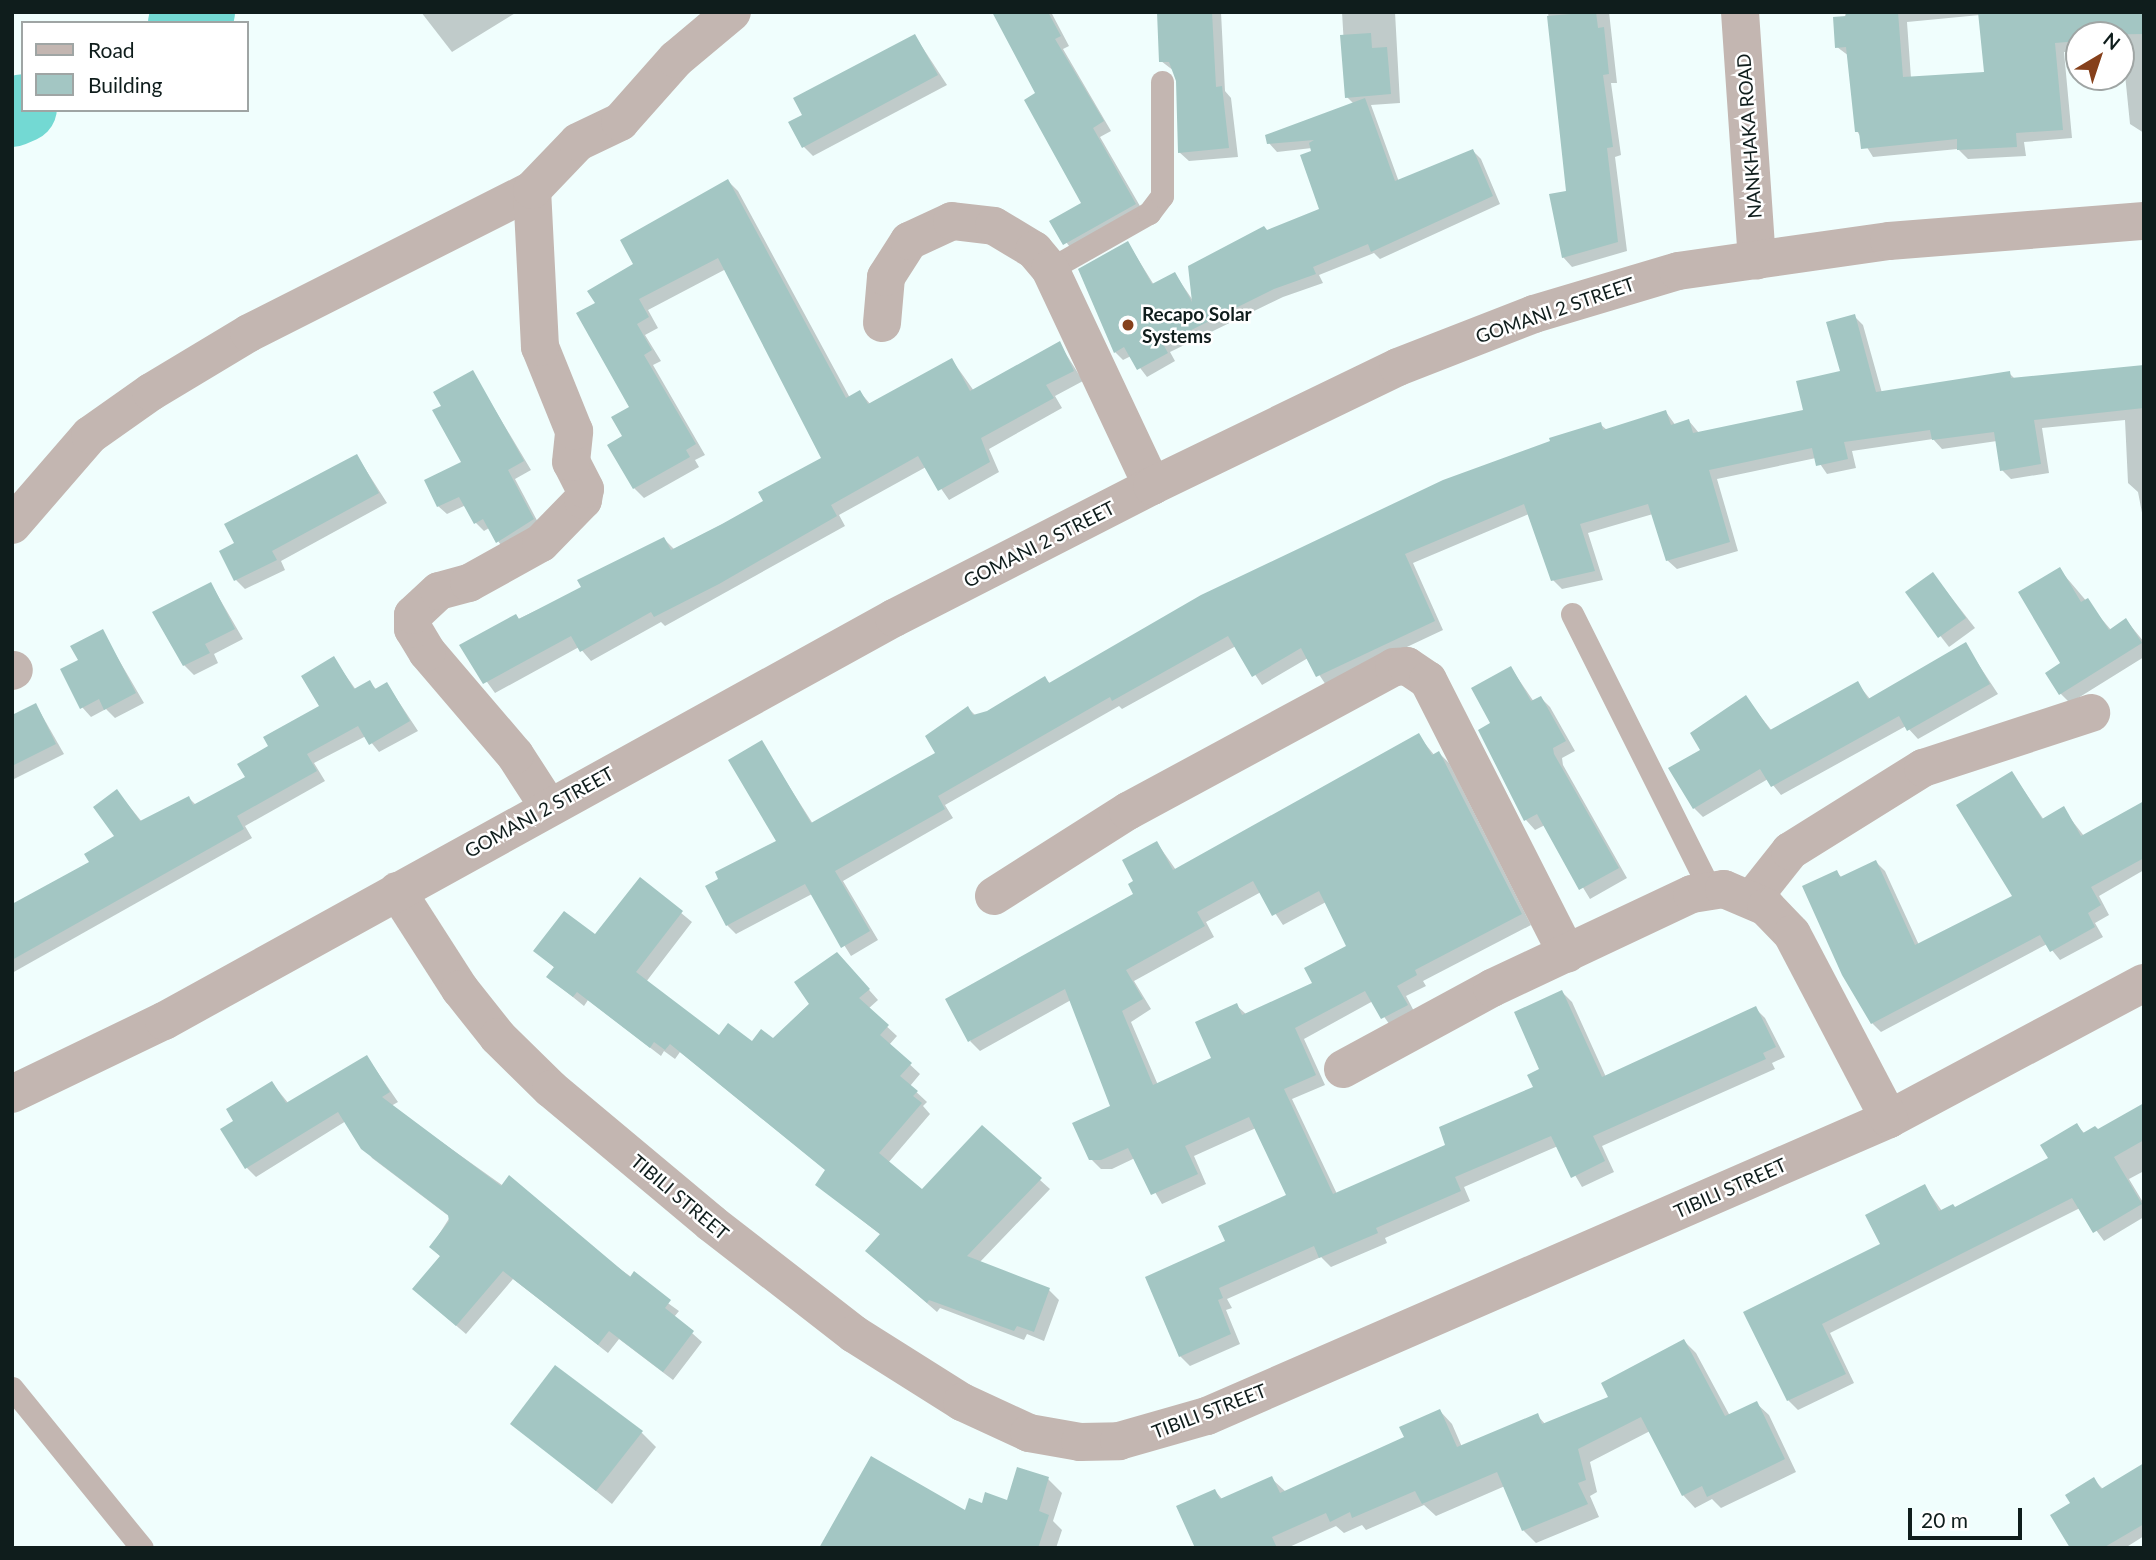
<!DOCTYPE html>
<html>
<head>
<meta charset="utf-8">
<style>
  body { margin:0 }
  #map { position:relative; width:2156px; height:1560px; overflow:hidden; background:#f0fefd; font-family:Lato,sans-serif }
  div>[style] { position:absolute }
  [style*='--x'] { left:calc(var(--x)*1px); top:calc(var(--y)*1px); width:calc(var(--w)*1px); rotate:calc(var(--a)*1deg) }
  .shadow>* { inset:0; background:#0003 }
  .river>* { height:68px; margin:-34px; padding:0 34px; transform-origin:34px; border-radius:34px; background:#73d9d3 }
  .building>* { inset:0; background:#a3c6c3 }
  .service>* { height:23px; margin:-11.5px; padding:0 11.5px; transform-origin:11.5px; border-radius:11.5px; background:#c3b6b1 }
  .minor>* { height:38px; margin:-19px; padding:0 19px; transform-origin:19px; border-radius:19px; background:#c3b6b1 }
  .dots>* { width:19px; height:19px; translate:-50% -50%; box-sizing:border-box; border:4px solid #fff; border-radius:50% }
  span { translate:-50% -50%; white-space:nowrap; text-align:center; line-height:1.15; -webkit-text-stroke:5px #fff; paint-order:stroke }
  .street-label { font-size:19px; color:#0f1d1c }
  .poi-label { font-size:19px; color:#0f1d1c; font-weight:700 }
  .left { translate:0 -50%; text-align:left }
  .frame { position:absolute; inset:0; border:14px solid #0f1d1c; pointer-events:none }
  .legend { position:absolute; left:21px; top:21px; width:228px; height:91px; box-sizing:border-box; background:#fff; border:2px solid #9fa5a4; margin:0; padding:9px 12px; list-style:none; font-size:21px; color:#0f1d1c }
  .legend li { display:flex; align-items:center; gap:14px; height:35px }
  .legend b { width:35px; border:2px solid #9fa5a4 }
  .north { position:absolute; left:2065px; top:21px; width:70px; height:70px; box-sizing:border-box; background:#fff; border:2px solid #9fa5a4; border-radius:50%; rotate:39deg; font-size:19px; font-weight:700; line-height:28px; text-align:center; color:#0f1d1c }
  .north::after { content:''; display:block; margin:auto; width:24px; height:32px; background:#86401b; clip-path:polygon(50% 0,100% 100%,50% 72%,0 100%) }
  .scale { position:absolute; left:1908px; top:1508px; width:114px; height:32px; box-sizing:border-box; border:4px solid #0f1d1c; border-top:0; padding-left:9px; font-size:21px; line-height:24px; white-space:nowrap; color:#0f1d1c; -webkit-text-stroke:5px #fff; paint-order:stroke }
</style>
</head>
<body>
<div id="map">
  <div class="shadow">
    <i style="clip-path:polygon(421px 12px,517px 12px,452px 52px)"></i>
    <i style="clip-path:polygon(994px 12px,1051px 12px,1069px 46px,1063px 49px,1111px 131px,1100px 137px,1144px 213px,1074px 253px,1052px 222px,1084px 203px,1038px 94px)"></i>
    <i style="clip-path:polygon(1159px 12px,1221px 12px,1225px 91px,1231px 98px,1238px 157px,1189px 161px,1179px 152px,1178px 81px,1174px 71px,1161px 61px)"></i>
    <i style="clip-path:polygon(1342px 12px,1395px 12px,1400px 103px,1371px 105px,1399px 182px,1473px 151px,1481px 159px,1500px 204px,1380px 259px,1374px 253px,1319px 275px,1323px 283px,1283px 297px,1170px 352px,1175px 361px,1147px 377px,1131px 356px,1123px 360px,1115px 352px,1080px 270px,1128px 243px,1154px 285px,1175px 274px,1194px 302px,1267px 232px,1321px 210px,1312px 148px,1277px 152px,1269px 143px,1354px 104px,1347px 97px)"></i>
    <i style="clip-path:polygon(1548px 12px,1609px 12px,1617px 83px,1611px 83px,1621px 155px,1615px 157px,1627px 251px,1572px 267px,1563px 257px,1568px 193px)"></i>
    <i style="clip-path:polygon(evenodd,1846px 12px,2144px 12px,2144px 133px,2130px 124px,2121px 35px,2079px 35px,2079px 51px,2064px 52px,2072px 138px,2024px 142px,2026px 156px,1968px 159px,1958px 149px,1873px 157px,1857px 131px,1849px 56px,1837px 47px,1846px 12px,1980px 15px,1986px 74px,1911px 78px,1907px 22px,1980px 15px)"></i>
    <i style="clip-path:polygon(915px 36px,947px 85px,813px 156px,804px 147px,804px 115px)"></i>
    <i style="clip-path:polygon(728px 181px,738px 191px,850px 398px,860px 392px,871px 405px,952px 360px,974px 391px,1059px 343px,1083px 381px,1055px 396px,1062px 408px,989px 449px,999px 472px,949px 500px,926px 467px,839px 515px,845px 526px,665px 626px,661px 622px,591px 661px,579px 647px,495px 693px,461px 646px,584px 588px,664px 539px,674px 549px,766px 502px,824px 459px,726px 269px,648px 310px,658px 328px,645px 335px,661px 361px,653px 365px,705px 455px,695px 460px,699px 467px,644px 498px,634px 488px,625px 437px,631px 408px,597px 304px)"></i>
    <i style="clip-path:polygon(1854px 316px,1863px 325px,1882px 393px,2009px 373px,2016px 380px,2144px 366px,2144px 523px,2138px 492px,2128px 483px,2125px 420px,2042px 428px,2049px 473px,2011px 479px,2002px 470px,1997px 441px,1942px 449px,1933px 439px,1852px 451px,1856px 468px,1827px 474px,1816px 458px,1717px 479px,1738px 551px,1677px 569px,1667px 560px,1653px 514px,1588px 533px,1603px 580px,1562px 589px,1553px 580px,1529px 514px,1413px 563px,1443px 630px,1326px 685px,1308px 658px,1262px 685px,1236px 646px,1122px 709px,1119px 706px,945px 805px,953px 818px,843px 881px,878px 940px,851px 956px,812px 894px,736px 934px,727px 925px,778px 842px,761px 742px,813px 824px,937px 754px,968px 708px,976px 716px,988px 713px,1045px 679px,1051px 684px,1600px 424px,1607px 430px,1666px 412px,1676px 426px,1689px 421px,1699px 433px,1805px 411px,1842px 372px)"></i>
    <i style="clip-path:polygon(473px 373px,531px 470px,515px 479px,541px 528px,505px 551px,489px 528px,484px 531px,476px 523px,466px 505px,447px 514px,438px 506px,464px 463px,444px 407px)"></i>
    <i style="clip-path:polygon(357px 456px,387px 503px,281px 561px,285px 570px,245px 589px,236px 580px,236px 544px)"></i>
    <i style="clip-path:polygon(2060px 570px,2111px 630px,2126px 620px,2144px 642px,2144px 657px,2070px 703px,2061px 694px)"></i>
    <i style="clip-path:polygon(1933px 574px,1975px 628px,1949px 647px,1907px 593px)"></i>
    <i style="clip-path:polygon(211px 584px,243px 639px,214px 654px,218px 663px,194px 675px,184px 665px)"></i>
    <i style="clip-path:polygon(102px 631px,144px 703px,115px 718px,106px 709px,91px 717px,82px 707px,80px 660px)"></i>
    <i style="clip-path:polygon(1965px 644px,1998px 694px,1918px 739px,1906px 726px,1781px 795px,1768px 779px,1703px 817px,1694px 808px,1703px 751px,1745px 697px,1772px 731px,1857px 683px,1870px 699px)"></i>
    <i style="clip-path:polygon(334px 659px,356px 690px,369px 682px,377px 690px,387px 684px,418px 731px,379px 752px,366px 736px,314px 763px,325px 781px,245px 826px,252px 838px,12px 973px,12px 905px,91px 863px,117px 836px,117px 791px,142px 822px,189px 798px,196px 805px,247px 778px,270px 747px,322px 707px)"></i>
    <i style="clip-path:polygon(1511px 668px,1534px 702px,1541px 698px,1550px 707px,1575px 751px,1562px 758px,1563px 765px,1627px 878px,1590px 899px,1545px 825px,1535px 830px,1526px 820px,1480px 731px,1492px 724px)"></i>
    <i style="clip-path:polygon(36px 705px,64px 754px,12px 780px,12px 716px)"></i>
    <i style="clip-path:polygon(evenodd,1418px 735px,1435px 756px,1439px 753px,1449px 763px,1531px 925px,1423px 981px,1426px 986px,1406px 996px,1416px 1015px,1392px 1028px,1373px 1001px,1304px 1039px,1325px 1085px,1292px 1099px,1337px 1194px,1447px 1146px,1535px 1088px,1562px 992px,1572px 1002px,1606px 1077px,1755px 1008px,1765px 1018px,1785px 1057px,1772px 1063px,1775px 1069px,1602px 1146px,1614px 1172px,1582px 1187px,1558px 1146px,1464px 1187px,1470px 1201px,1385px 1238px,1387px 1243px,1331px 1267px,1321px 1257px,1227px 1299px,1232px 1308px,1226px 1310px,1240px 1344px,1190px 1366px,1180px 1356px,1227px 1242px,1288px 1196px,1256px 1128px,1194px 1156px,1206px 1184px,1162px 1204px,1135px 1158px,1112px 1169px,1101px 1169px,1091px 1159px,1113px 1106px,1071px 1000px,980px 1051px,970px 1041px,1136px 895px,1136px 882px,1157px 843px,1176px 870px,1418px 735px,1261px 892px,1283px 925px,1326px 902px,1348px 947px,1314px 984px,1247px 1015px,1236px 1005px,1213px 1059px,1158px 1085px,1131px 1022px,1151px 1009px,1134px 981px,1214px 937px,1206px 922px,1261px 892px)"></i>
    <i style="clip-path:polygon(2012px 773px,2044px 820px,2063px 809px,2084px 836px,2144px 803px,2144px 870px,2099px 896px,2109px 915px,2095px 923px,2103px 937px,2060px 960px,2047px 944px,1881px 1032px,1872px 1023px,1837px 872px,1842px 878px,1876px 862px,1885px 871px,1919px 945px,2014px 897px)"></i>
    <i style="clip-path:polygon(640px 879px,692px 922px,646px 982px,719px 1037px,752px 1043px,773px 1041px,847px 965px,878px 1000px,868px 1009px,897px 1036px,889px 1045px,920px 1074px,910px 1086px,927px 1102px,923px 1106px,930px 1114px,888px 1163px,923px 1191px,982px 1128px,1050px 1189px,979px 1263px,1049px 1290px,1059px 1300px,1044px 1341px,1027px 1334px,1024px 1340px,940px 1308px,937px 1312px,867px 1251px,881px 1235px,817px 1185px,827px 1171px,680px 1052px,675px 1059px,664px 1051px,661px 1056px,588px 1000px,584px 1006px,548px 977px,555px 968px,535px 951px,595px 937px)"></i>
    <i style="clip-path:polygon(367px 1057px,398px 1102px,391px 1106px,679px 1311px,674px 1317px,702px 1342px,673px 1380px,619px 1339px,608px 1353px,513px 1279px,466px 1334px,424px 1298px,441px 1257px,431px 1247px,450px 1217px,372px 1158px,346px 1121px,256px 1177px,247px 1168px,236px 1121px,272px 1083px,289px 1104px)"></i>
    <i style="clip-path:polygon(2144px 1105px,2144px 1171px,2129px 1179px,2144px 1204px,2144px 1217px,2104px 1241px,2080px 1208px,1830px 1333px,1854px 1383px,1798px 1410px,1788px 1400px,1745px 1313px,1882px 1245px,1925px 1187px,1942px 1211px,1956px 1209px,2051px 1158px,2077px 1125px,2085px 1134px,2098px 1131px)"></i>
    <i style="clip-path:polygon(1684px 1341px,1696px 1353px,1730px 1416px,1756px 1403px,1769px 1415px,1796px 1472px,1721px 1508px,1712px 1499px,1695px 1508px,1683px 1495px,1650px 1431px,1590px 1462px,1597px 1492px,1590px 1496px,1599px 1517px,1536px 1543px,1523px 1530px,1505px 1486px,1436px 1516px,1424px 1505px,1366px 1530px,1362px 1525px,1344px 1533px,1336px 1526px,1287px 1548px,1197px 1548px,1215px 1491px,1223px 1500px,1272px 1479px,1286px 1492px,1407px 1438px,1440px 1411px,1452px 1424px,1462px 1447px,1537px 1415px,1546px 1425px,1610px 1397px)"></i>
    <i style="clip-path:polygon(512px 1423px,642px 1433px,656px 1447px,612px 1504px)"></i>
    <i style="clip-path:polygon(2144px 1465px,2144px 1536px,2125px 1548px,2072px 1548px,2073px 1504px,2094px 1480px,2104px 1490px)"></i>
    <i style="clip-path:polygon(1048px 1479px,1062px 1493px,1053px 1521px,1062px 1530px,1056px 1548px,834px 1548px,983px 1505px,1008px 1502px)"></i>
  </div>
  <div class="river">
    <i style="--x:182;--y:23;--w:22;--a:-30"></i>
    <i style="--x:12;--y:113;--w:12;--a:-24"></i>
  </div>
  <div class="building">
    <i style="clip-path:polygon(992px 12px,1048px 12px,1061px 36px,1055px 39px,1104px 121px,1093px 128px,1136px 204px,1063px 245px,1049px 221px,1081px 203px,1024px 100px,1035px 93px)"></i>
    <i style="clip-path:polygon(1157px 12px,1212px 12px,1216px 87px,1222px 86px,1229px 148px,1178px 153px,1176px 81px,1169px 62px,1159px 62px)"></i>
    <i style="clip-path:polygon(1596px 12px,1598px 28px,1604px 27px,1609px 74px,1603px 75px,1613px 147px,1607px 148px,1618px 242px,1562px 258px,1549px 194px,1566px 191px,1547px 16px)"></i>
    <i style="clip-path:polygon(1846px 12px,1898px 12px,1903px 77px,1984px 72px,1978px 12px,2144px 12px,2144px 34px,2079px 35px,2079px 41px,2055px 43px,2063px 130px,2016px 133px,2017px 147px,1957px 150px,1957px 139px,1861px 149px,1859px 132px,1855px 132px,1846px 47px,1835px 48px,1833px 17px,1846px 16px)"></i>
    <i style="clip-path:polygon(1371px 33px,1372px 48px,1387px 47px,1391px 94px,1345px 98px,1340px 35px)"></i>
    <i style="clip-path:polygon(915px 34px,938px 75px,802px 148px,788px 122px,802px 115px,793px 98px)"></i>
    <i style="clip-path:polygon(1365px 98px,1395px 181px,1473px 149px,1493px 196px,1371px 252px,1368px 244px,1313px 267px,1316px 274px,1274px 289px,1163px 344px,1168px 353px,1137px 370px,1124px 347px,1114px 353px,1078px 269px,1128px 241px,1152px 284px,1175px 272px,1192px 302px,1188px 266px,1264px 226px,1267px 230px,1319px 209px,1300px 155px,1311px 151px,1309px 143px,1314px 140px,1267px 144px,1265px 135px)"></i>
    <i style="clip-path:polygon(728px 179px,846px 398px,860px 390px,868px 404px,952px 358px,970px 391px,1060px 341px,1074px 371px,1046px 385px,1054px 398px,981px 438px,990px 462px,938px 491px,918px 456px,831px 505px,837px 516px,719px 584px,654px 617px,651px 612px,580px 652px,571px 636px,483px 684px,459px 645px,516px 614px,519px 619px,581px 587px,577px 580px,664px 537px,671px 550px,722px 524px,763px 501px,758px 492px,821px 458px,718px 258px,639px 299px,649px 317px,637px 324px,652px 350px,644px 355px,696px 444px,686px 450px,690px 457px,633px 489px,607px 445px,622px 436px,611px 417px,629px 407px,576px 313px,595px 303px,587px 291px,633px 264px,620px 240px)"></i>
    <i style="clip-path:polygon(1855px 314px,1876px 392px,2010px 371px,2011px 378px,2144px 365px,2144px 408px,2034px 420px,2041px 464px,2000px 471px,1994px 432px,1932px 440px,1930px 430px,1844px 442px,1848px 459px,1816px 466px,1812px 448px,1709px 470px,1730px 542px,1666px 561px,1648px 504px,1580px 524px,1595px 571px,1551px 581px,1524px 504px,1405px 554px,1435px 621px,1316px 677px,1301px 648px,1252px 677px,1228px 636px,1112px 701px,1110px 697px,938px 796px,945px 809px,835px 871px,870px 931px,841px 948px,805px 884px,726px 926px,705px 886px,718px 879px,715px 872px,776px 841px,728px 760px,762px 740px,811px 823px,935px 753px,925px 736px,968px 706px,973px 715px,987px 711px,1045px 676px,1049px 683px,1201px 595px,1443px 480px,1550px 441px,1549px 438px,1601px 422px,1603px 430px,1666px 410px,1671px 425px,1689px 419px,1693px 433px,1803px 410px,1796px 381px,1840px 371px,1826px 322px)"></i>
    <i style="clip-path:polygon(473px 370px,524px 461px,508px 470px,534px 519px,496px 543px,483px 519px,474px 524px,459px 497px,437px 507px,424px 480px,461px 462px,432px 410px,441px 406px,433px 392px)"></i>
    <i style="clip-path:polygon(357px 454px,379px 493px,272px 551px,277px 560px,234px 581px,219px 551px,234px 543px,224px 524px)"></i>
    <i style="clip-path:polygon(2060px 567px,2081px 602px,2088px 598px,2109px 630px,2126px 618px,2142px 643px,2059px 695px,2045px 673px,2060px 663px,2018px 592px)"></i>
    <i style="clip-path:polygon(1933px 572px,1966px 618px,1938px 638px,1905px 592px)"></i>
    <i style="clip-path:polygon(211px 582px,235px 629px,205px 644px,210px 653px,183px 666px,152px 612px)"></i>
    <i style="clip-path:polygon(103px 629px,136px 693px,104px 710px,99px 699px,80px 709px,60px 669px,78px 660px,70px 646px)"></i>
    <i style="clip-path:polygon(1966px 642px,1990px 684px,1907px 731px,1899px 716px,1771px 787px,1760px 769px,1693px 809px,1668px 768px,1700px 750px,1690px 733px,1746px 695px,1770px 730px,1858px 681px,1868px 699px)"></i>
    <i style="clip-path:polygon(334px 656px,354px 689px,370px 680px,375px 689px,387px 682px,410px 721px,369px 745px,358px 726px,307px 754px,317px 771px,237px 816px,244px 829px,12px 960px,12px 904px,89px 862px,84px 854px,114px 836px,93px 807px,117px 789px,140px 821px,189px 796px,193px 805px,245px 777px,237px 764px,268px 746px,263px 737px,319px 706px,301px 676px)"></i>
    <i style="clip-path:polygon(1511px 666px,1531px 701px,1541px 696px,1566px 741px,1553px 748px,1554px 754px,1619px 868px,1579px 890px,1537px 814px,1524px 821px,1478px 730px,1490px 723px,1471px 688px)"></i>
    <i style="clip-path:polygon(36px 703px,56px 744px,12px 766px,12px 715px)"></i>
    <i style="clip-path:polygon(evenodd,1419px 733px,1432px 755px,1439px 751px,1522px 914px,1415px 970px,1417px 975px,1397px 986px,1408px 1005px,1381px 1019px,1365px 991px,1295px 1028px,1316px 1075px,1284px 1089px,1333px 1194px,1445px 1145px,1439px 1127px,1533px 1087px,1527px 1075px,1539px 1069px,1514px 1012px,1562px 990px,1602px 1077px,1756px 1006px,1776px 1047px,1763px 1053px,1766px 1059px,1593px 1136px,1605px 1161px,1571px 1178px,1551px 1136px,1455px 1177px,1461px 1191px,1376px 1228px,1378px 1233px,1319px 1258px,1314px 1246px,1219px 1288px,1223px 1298px,1218px 1300px,1231px 1334px,1179px 1357px,1145px 1277px,1225px 1241px,1218px 1226px,1286px 1195px,1249px 1117px,1185px 1146px,1198px 1174px,1151px 1195px,1128px 1148px,1101px 1160px,1089px 1160px,1072px 1123px,1110px 1106px,1065px 989px,968px 1042px,945px 999px,1133px 894px,1128px 884px,1133px 881px,1122px 860px,1157px 841px,1173px 870px,1419px 733px,1253px 881px,1272px 916px,1319px 891px,1346px 946px,1304px 968px,1312px 983px,1242px 1015px,1237px 1003px,1195px 1022px,1211px 1058px,1153px 1085px,1122px 1011px,1143px 999px,1126px 970px,1205px 926px,1197px 912px,1253px 881px)"></i>
    <i style="clip-path:polygon(2012px 771px,2042px 819px,2064px 806px,2081px 836px,2144px 801px,2144px 858px,2091px 887px,2101px 905px,2088px 913px,2095px 927px,2050px 952px,2040px 935px,1871px 1024px,1842px 975px,1802px 886px,1837px 870px,1840px 877px,1876px 860px,1915px 945px,2012px 896px,1956px 805px)"></i>
    <i style="clip-path:polygon(640px 877px,683px 911px,636px 972px,719px 1035px,728px 1023px,752px 1041px,761px 1029px,773px 1038px,809px 1004px,794px 982px,837px 952px,870px 989px,859px 998px,889px 1025px,880px 1035px,912px 1063px,900px 1076px,918px 1091px,913px 1096px,922px 1103px,879px 1153px,922px 1189px,982px 1125px,1042px 1178px,967px 1256px,1050px 1288px,1034px 1332px,1017px 1326px,1014px 1331px,929px 1300px,927px 1303px,865px 1251px,880px 1234px,815px 1185px,825px 1170px,670px 1044px,665px 1050px,654px 1042px,650px 1048px,577px 992px,573px 997px,546px 977px,554px 967px,533px 951px,564px 911px,595px 934px)"></i>
    <i style="clip-path:polygon(367px 1055px,390px 1092px,382px 1097px,501px 1186px,509px 1175px,630px 1277px,634px 1271px,671px 1300px,665px 1308px,694px 1331px,663px 1372px,609px 1331px,598px 1345px,503px 1271px,456px 1326px,412px 1289px,440px 1256px,429px 1247px,449px 1221px,448px 1215px,361px 1149px,338px 1112px,245px 1169px,220px 1129px,233px 1121px,226px 1109px,272px 1081px,286px 1103px)"></i>
    <i style="clip-path:polygon(2144px 1103px,2144px 1140px,2114px 1157px,2142px 1204px,2093px 1233px,2072px 1198px,1822px 1324px,1846px 1374px,1787px 1401px,1743px 1312px,1880px 1244px,1865px 1215px,1925px 1184px,1939px 1211px,1953px 1204px,1955px 1207px,2048px 1158px,2040px 1145px,2077px 1123px,2083px 1133px,2095px 1126px,2098px 1129px)"></i>
    <i style="clip-path:polygon(1684px 1339px,1725px 1416px,1757px 1401px,1785px 1459px,1707px 1497px,1702px 1486px,1682px 1496px,1641px 1417px,1578px 1449px,1586px 1480px,1578px 1483px,1588px 1504px,1522px 1531px,1497px 1472px,1422px 1504px,1415px 1491px,1352px 1518px,1350px 1512px,1330px 1522px,1326px 1513px,1272px 1537px,1277px 1548px,1195px 1548px,1176px 1506px,1215px 1489px,1220px 1499px,1272px 1476px,1280px 1493px,1404px 1437px,1399px 1427px,1440px 1409px,1457px 1447px,1538px 1413px,1542px 1424px,1608px 1397px,1601px 1383px)"></i>
    <i style="clip-path:polygon(555px 1365px,643px 1431px,596px 1491px,510px 1424px)"></i>
    <i style="clip-path:polygon(871px 1456px,965px 1510px,969px 1498px,982px 1503px,985px 1492px,1007px 1500px,1017px 1467px,1049px 1477px,1039px 1511px,1049px 1515px,1038px 1548px,819px 1548px)"></i>
    <i style="clip-path:polygon(2144px 1463px,2144px 1524px,2103px 1548px,2070px 1548px,2050px 1515px,2070px 1503px,2065px 1495px,2094px 1477px,2101px 1489px)"></i>
  </div>
  <div class="service">
    <i style="--x:1050;--y:269;--w:114;--a:-29.5"></i>
    <i style="--x:1149;--y:213;--w:21;--a:-53"></i>
    <i style="--x:1162;--y:196;--w:114;--a:-90"></i>
    <i style="--x:1572;--y:614;--w:306;--a:63.4"></i>
    <i style="--x:12;--y:1388;--w:206;--a:50.9"></i>
  </div>
  <div class="minor">
    <i style="--x:1740;--y:12;--w:249;--a:86.1"></i>
    <i style="--x:882;--y:323;--w:46;--a:-85"></i>
    <i style="--x:886;--y:277;--w:43;--a:-57.4"></i>
    <i style="--x:909;--y:241;--w:47;--a:-24.9"></i>
    <i style="--x:952;--y:221;--w:42;--a:6.8"></i>
    <i style="--x:994;--y:226;--w:47;--a:31"></i>
    <i style="--x:1034;--y:250;--w:25;--a:50"></i>
    <i style="--x:1050;--y:269;--w:240;--a:64.8"></i>
    <i style="--x:12;--y:525;--w:119;--a:-49.1"></i>
    <i style="--x:90;--y:435;--w:75;--a:-35.2"></i>
    <i style="--x:151;--y:392;--w:114;--a:-31"></i>
    <i style="--x:249;--y:333;--w:317;--a:-26.8"></i>
    <i style="--x:12;--y:671;--w:2;--a:-27"></i>
    <i style="--x:548;--y:806;--w:61;--a:-122.9"></i>
    <i style="--x:515;--y:755;--w:135;--a:-130.5"></i>
    <i style="--x:427;--y:652;--w:27;--a:-121"></i>
    <i style="--x:413;--y:629;--w:14;--a:-90"></i>
    <i style="--x:413;--y:615;--w:35;--a:-43"></i>
    <i style="--x:439;--y:591;--w:31;--a:-15"></i>
    <i style="--x:469;--y:583;--w:82;--a:-29.1"></i>
    <i style="--x:541;--y:543;--w:60;--a:-45.7"></i>
    <i style="--x:583;--y:500;--w:11;--a:-80"></i>
    <i style="--x:585;--y:489;--w:30;--a:-117"></i>
    <i style="--x:571;--y:462;--w:31;--a:-84"></i>
    <i style="--x:574;--y:431;--w:91;--a:-112"></i>
    <i style="--x:540;--y:347;--w:157;--a:-92.9"></i>
    <i style="--x:532;--y:190;--w:66;--a:-46.2"></i>
    <i style="--x:578;--y:142;--w:47;--a:-25.5"></i>
    <i style="--x:620;--y:122;--w:84;--a:-48.4"></i>
    <i style="--x:676;--y:59;--w:73;--a:-40"></i>
    <i style="--x:397;--y:891;--w:117;--a:57.3"></i>
    <i style="--x:460;--y:989;--w:61;--a:51.6"></i>
    <i style="--x:498;--y:1037;--w:74;--a:44.5"></i>
    <i style="--x:551;--y:1089;--w:209;--a:39.9"></i>
    <i style="--x:711;--y:1223;--w:181;--a:37.8"></i>
    <i style="--x:854;--y:1334;--w:128;--a:32.2"></i>
    <i style="--x:962;--y:1402;--w:74;--a:24.8"></i>
    <i style="--x:1029;--y:1433;--w:52;--a:10"></i>
    <i style="--x:1080;--y:1442;--w:39;--a:-1"></i>
    <i style="--x:1119;--y:1441;--w:91;--a:-15.9"></i>
    <i style="--x:1207;--y:1416;--w:744;--a:-23.53"></i>
    <i style="--x:1889;--y:1119;--w:289;--a:-28.1"></i>
    <i style="--x:994;--y:896;--w:159;--a:-32.4"></i>
    <i style="--x:1128;--y:811;--w:302;--a:-28.4"></i>
    <i style="--x:1394;--y:667;--w:13;--a:-4"></i>
    <i style="--x:1407;--y:666;--w:25;--a:34"></i>
    <i style="--x:1428;--y:680;--w:307;--a:63.1"></i>
    <i style="--x:1752;--y:899;--w:61;--a:-51.6"></i>
    <i style="--x:1790;--y:851;--w:157;--a:-32"></i>
    <i style="--x:1923;--y:768;--w:177;--a:-18.1"></i>
    <i style="--x:1343;--y:1069;--w:170;--a:-28.5"></i>
    <i style="--x:1492;--y:988;--w:221;--a:-25.2"></i>
    <i style="--x:1692;--y:894;--w:32;--a:-9"></i>
    <i style="--x:1724;--y:889;--w:46;--a:23.2"></i>
    <i style="--x:1766;--y:907;--w:37;--a:46"></i>
    <i style="--x:1792;--y:934;--w:209;--a:62.3"></i>
    <i style="--x:12;--y:1094;--w:169;--a:-25.7"></i>
    <i style="--x:164;--y:1021;--w:834;--a:-28.9"></i>
    <i style="--x:894;--y:618;--w:290;--a:-27.1"></i>
    <i style="--x:1152;--y:486;--w:273;--a:-25.8"></i>
    <i style="--x:1398;--y:367;--w:146;--a:-21.3"></i>
    <i style="--x:1534;--y:314;--w:150;--a:-16.6"></i>
    <i style="--x:1678;--y:271;--w:213;--a:-8.1"></i>
    <i style="--x:1889;--y:241;--w:256;--a:-4.5"></i>
  </div>
  <div class="dots">
    <i style="left:1128px;top:325px;background:#86401b"></i>
  </div>
  <div class="street-label">
    <span style="left:1749px;top:136px;rotate:-94deg">NANKHAKA ROAD</span>
    <span style="left:1555px;top:310px;rotate:-19deg">GOMANI 2 STREET</span>
    <span style="left:1039px;top:544px;rotate:-27deg">GOMANI 2 STREET</span>
    <span style="left:539px;top:812px;rotate:-29deg">GOMANI 2 STREET</span>
    <span style="left:1730px;top:1188px;rotate:-24deg">TIBILI STREET</span>
    <span style="left:680px;top:1197px;rotate:40deg">TIBILI STREET</span>
    <span style="left:1209px;top:1411px;rotate:-21deg">TIBILI STREET</span>
  </div>
  <div class="poi-label">
    <span class="left" style="left:1142px;top:325px">Recapo Solar<br>Systems</span>
  </div>
  <div class="frame"></div>
  <ul class="legend">
  <li><b style="height:9px;background:#c3b6b1"></b>Road</li>
  <li><b style="height:19px;background:#a3c6c3"></b>Building</li>
  </ul>
  <div class="north">N</div>
  <div class="scale">20 m</div>
</div>
</body>
</html>
